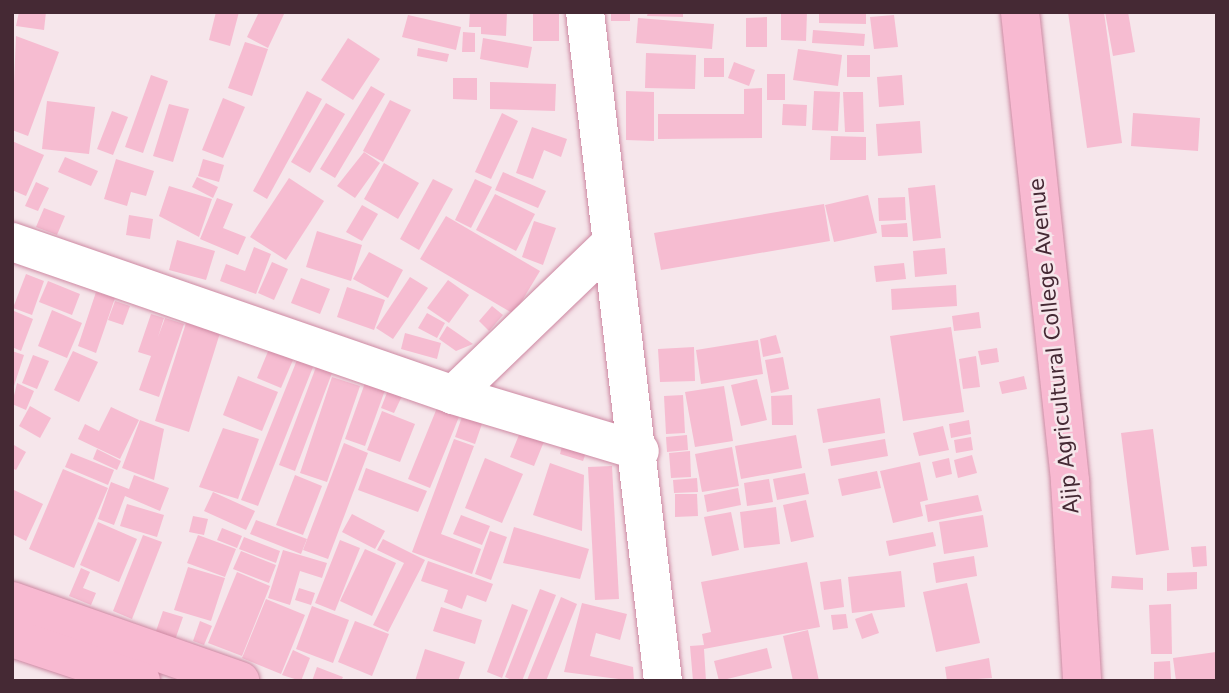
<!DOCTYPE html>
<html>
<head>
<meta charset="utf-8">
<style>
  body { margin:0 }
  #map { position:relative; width:1229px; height:693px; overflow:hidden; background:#f6e6eb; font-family:"DejaVu Sans",sans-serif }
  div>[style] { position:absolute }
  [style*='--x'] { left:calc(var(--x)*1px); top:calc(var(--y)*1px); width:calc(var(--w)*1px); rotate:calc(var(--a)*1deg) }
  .building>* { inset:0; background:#f6bcd1 }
  .roads { filter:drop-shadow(0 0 2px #cd88a2) drop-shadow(0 0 2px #cd88a2) }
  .minor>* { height:38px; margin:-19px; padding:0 19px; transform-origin:19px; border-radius:19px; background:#fff }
  .major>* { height:38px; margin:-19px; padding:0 19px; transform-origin:19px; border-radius:19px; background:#f8b9d1 }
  span { translate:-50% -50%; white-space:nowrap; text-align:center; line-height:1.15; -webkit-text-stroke:5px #f6e6eb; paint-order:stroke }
  .street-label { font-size:21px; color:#452934 }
  .frame { position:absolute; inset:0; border:14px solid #452934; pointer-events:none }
</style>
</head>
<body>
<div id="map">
  <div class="building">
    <i style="clip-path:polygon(19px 12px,46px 12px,44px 30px,16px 26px)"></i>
    <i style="clip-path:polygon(216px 12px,239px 12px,230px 46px,209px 40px)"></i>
    <i style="clip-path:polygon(259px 12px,285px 12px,268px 48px,247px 37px)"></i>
    <i style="clip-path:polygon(470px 12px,507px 12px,506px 36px,481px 34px,481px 27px,469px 27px)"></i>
    <i style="clip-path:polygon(533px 12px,559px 12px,559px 41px,533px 41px)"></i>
    <i style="clip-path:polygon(611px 12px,630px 12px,630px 21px,611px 21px)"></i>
    <i style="clip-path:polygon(648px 12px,683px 12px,683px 17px,647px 16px)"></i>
    <i style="clip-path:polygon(781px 12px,807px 12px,806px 41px,781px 40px)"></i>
    <i style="clip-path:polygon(819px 12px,866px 12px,866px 24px,819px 23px)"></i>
    <i style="clip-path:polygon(1068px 12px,1104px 12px,1122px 143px,1087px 148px)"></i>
    <i style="clip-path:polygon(1105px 12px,1128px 12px,1135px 52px,1113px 56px)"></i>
    <i style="clip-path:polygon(408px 15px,461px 27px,456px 50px,402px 37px)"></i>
    <i style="clip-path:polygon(894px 15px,898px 47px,874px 49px,870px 17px)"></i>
    <i style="clip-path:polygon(767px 17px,767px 47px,746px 47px,746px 18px)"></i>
    <i style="clip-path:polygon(638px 18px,714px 24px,712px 49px,636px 43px)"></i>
    <i style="clip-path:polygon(813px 30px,865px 34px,864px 46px,812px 43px)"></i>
    <i style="clip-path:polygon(463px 32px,475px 33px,475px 52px,462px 52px)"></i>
    <i style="clip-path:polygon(16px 36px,59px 52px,28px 136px,12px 130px)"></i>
    <i style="clip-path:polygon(348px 38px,380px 59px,353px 100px,321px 80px)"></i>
    <i style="clip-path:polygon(483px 38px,532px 47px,528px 68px,480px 59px)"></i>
    <i style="clip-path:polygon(245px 42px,268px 49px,252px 96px,228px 88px)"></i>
    <i style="clip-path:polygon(418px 48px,449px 54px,447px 62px,417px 56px)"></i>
    <i style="clip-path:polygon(798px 49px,842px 55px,838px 86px,793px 80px)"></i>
    <i style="clip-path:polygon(646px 53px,696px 55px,695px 89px,645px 88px)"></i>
    <i style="clip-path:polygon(847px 55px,870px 55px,870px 77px,847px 77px)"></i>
    <i style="clip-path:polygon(704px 58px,724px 58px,724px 77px,704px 77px)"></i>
    <i style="clip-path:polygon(734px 62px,755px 70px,749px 86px,728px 78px)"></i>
    <i style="clip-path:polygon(767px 74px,785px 74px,785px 100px,767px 100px)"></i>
    <i style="clip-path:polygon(151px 75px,168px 81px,143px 153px,125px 147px)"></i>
    <i style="clip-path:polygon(902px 75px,904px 105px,879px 107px,877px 77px)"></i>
    <i style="clip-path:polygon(453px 78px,477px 78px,477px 100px,453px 99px)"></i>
    <i style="clip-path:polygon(490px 82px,556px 84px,555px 111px,490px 109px)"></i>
    <i style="clip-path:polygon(371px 86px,385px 94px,335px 178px,320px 169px)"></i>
    <i style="clip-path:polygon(762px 88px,762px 138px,658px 139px,658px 114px,744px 114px,744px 89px)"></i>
    <i style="clip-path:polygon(307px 91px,322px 99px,267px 199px,253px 191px)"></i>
    <i style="clip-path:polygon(626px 91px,654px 92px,654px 141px,626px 140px)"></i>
    <i style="clip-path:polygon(814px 91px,840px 92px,838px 131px,812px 130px)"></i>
    <i style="clip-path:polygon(843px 92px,863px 92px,864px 132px,845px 132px)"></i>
    <i style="clip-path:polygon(223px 98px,245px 107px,223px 158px,202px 150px)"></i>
    <i style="clip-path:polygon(390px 100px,411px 110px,383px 162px,363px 151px)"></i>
    <i style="clip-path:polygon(47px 101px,95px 107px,89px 154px,42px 149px)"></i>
    <i style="clip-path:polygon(326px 103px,345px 114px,310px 173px,291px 162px)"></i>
    <i style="clip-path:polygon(169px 104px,189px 109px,173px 162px,153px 156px)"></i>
    <i style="clip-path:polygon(783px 104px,807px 105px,806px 126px,782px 125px)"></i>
    <i style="clip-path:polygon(112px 111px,128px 117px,113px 155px,97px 149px)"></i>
    <i style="clip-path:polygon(502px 113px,518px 121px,491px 179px,475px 172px)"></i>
    <i style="clip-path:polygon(1133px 113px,1200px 118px,1198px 151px,1131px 146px)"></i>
    <i style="clip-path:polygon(920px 121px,922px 153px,878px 156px,876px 124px)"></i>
    <i style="clip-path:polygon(532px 127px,567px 139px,561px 157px,544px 150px,533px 179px,516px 173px)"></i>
    <i style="clip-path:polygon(831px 136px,866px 137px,866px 160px,830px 160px)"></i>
    <i style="clip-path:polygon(12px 141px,44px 155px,26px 196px,12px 190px)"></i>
    <i style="clip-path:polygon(364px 152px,380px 163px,355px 198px,337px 186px)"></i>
    <i style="clip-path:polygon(65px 157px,98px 171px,91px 186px,58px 172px)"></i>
    <i style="clip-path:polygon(116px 159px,154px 171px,146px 196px,131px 192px,127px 206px,104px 199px)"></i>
    <i style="clip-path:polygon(203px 159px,224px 165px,219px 182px,198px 176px)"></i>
    <i style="clip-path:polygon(384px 163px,419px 183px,398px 219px,364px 199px)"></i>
    <i style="clip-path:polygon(503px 172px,546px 191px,538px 208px,495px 190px)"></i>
    <i style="clip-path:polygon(197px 177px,218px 187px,213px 198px,192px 187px)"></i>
    <i style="clip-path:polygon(289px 178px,324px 201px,286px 260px,250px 237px)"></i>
    <i style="clip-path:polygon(433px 179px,453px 189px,419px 250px,400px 239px)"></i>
    <i style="clip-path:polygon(475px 179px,492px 187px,471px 228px,455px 220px)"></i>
    <i style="clip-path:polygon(36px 182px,49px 188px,38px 211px,25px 206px)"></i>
    <i style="clip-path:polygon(935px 185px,941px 238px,913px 241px,908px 188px)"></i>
    <i style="clip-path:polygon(169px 186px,212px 199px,199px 237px,159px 216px)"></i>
    <i style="clip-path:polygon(495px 194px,535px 214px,516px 251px,476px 230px)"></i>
    <i style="clip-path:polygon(868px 195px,877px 233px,834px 242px,825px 205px)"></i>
    <i style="clip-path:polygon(905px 197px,906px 220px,879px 221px,878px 198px)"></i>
    <i style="clip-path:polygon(217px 198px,233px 204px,223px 228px,246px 237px,238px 255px,200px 239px)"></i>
    <i style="clip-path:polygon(824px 204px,830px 241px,661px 270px,654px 233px)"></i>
    <i style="clip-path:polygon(362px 205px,378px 214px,362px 241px,346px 232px)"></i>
    <i style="clip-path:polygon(44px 208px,65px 216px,57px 235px,36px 227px)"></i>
    <i style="clip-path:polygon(129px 215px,153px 219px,150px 239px,126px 235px)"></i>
    <i style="clip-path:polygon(446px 216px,540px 271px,514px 314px,420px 259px)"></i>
    <i style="clip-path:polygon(534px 221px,556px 228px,543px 265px,522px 257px)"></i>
    <i style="clip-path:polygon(907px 223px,908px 237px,882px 237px,881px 225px)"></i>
    <i style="clip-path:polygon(317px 231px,362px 245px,351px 281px,306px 267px)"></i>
    <i style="clip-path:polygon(177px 240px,215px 251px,206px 280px,169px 270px)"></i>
    <i style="clip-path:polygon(254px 247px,271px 254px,256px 294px,220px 281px,226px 264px,245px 271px)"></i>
    <i style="clip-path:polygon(945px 248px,947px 274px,915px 277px,913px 251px)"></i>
    <i style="clip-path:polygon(369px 252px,403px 270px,388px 298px,353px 279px)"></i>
    <i style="clip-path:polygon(272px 262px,288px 269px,274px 300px,258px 293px)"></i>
    <i style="clip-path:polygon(904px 263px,906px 279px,876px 282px,874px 266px)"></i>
    <i style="clip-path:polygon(26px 274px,44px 281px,32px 315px,13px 308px)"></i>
    <i style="clip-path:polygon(410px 277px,428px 288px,393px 339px,376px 328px)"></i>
    <i style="clip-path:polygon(301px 278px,330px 289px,320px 314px,291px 303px)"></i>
    <i style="clip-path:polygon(448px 280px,469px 295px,449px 323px,427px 308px)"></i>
    <i style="clip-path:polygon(48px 281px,80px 294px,72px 315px,39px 302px)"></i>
    <i style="clip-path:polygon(956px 285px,957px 306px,892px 310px,891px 289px)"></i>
    <i style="clip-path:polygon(347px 287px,385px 300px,374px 330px,337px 317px)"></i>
    <i style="clip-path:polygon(96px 292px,115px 298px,96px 353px,78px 346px)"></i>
    <i style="clip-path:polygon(115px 301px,130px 306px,123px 325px,108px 320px)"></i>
    <i style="clip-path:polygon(492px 306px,503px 315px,489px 331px,479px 321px)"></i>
    <i style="clip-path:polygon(52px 310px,82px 323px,67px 358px,38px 346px)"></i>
    <i style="clip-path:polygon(14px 311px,33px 319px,21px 351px,12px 347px)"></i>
    <i style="clip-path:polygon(979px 312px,981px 328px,954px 331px,952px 316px)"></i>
    <i style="clip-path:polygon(427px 313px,445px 323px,437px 338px,418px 328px)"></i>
    <i style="clip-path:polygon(151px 314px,164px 318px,158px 337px,165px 318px,184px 324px,159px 397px,139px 390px,151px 356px,138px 352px)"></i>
    <i style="clip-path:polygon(186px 323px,220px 333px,189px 432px,155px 421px)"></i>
    <i style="clip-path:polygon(447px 326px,473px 344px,456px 351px,439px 339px)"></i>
    <i style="clip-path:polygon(951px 327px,964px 412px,903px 421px,890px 336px)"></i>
    <i style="clip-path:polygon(405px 333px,441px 343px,437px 359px,401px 349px)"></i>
    <i style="clip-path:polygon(776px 335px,781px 353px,763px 357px,760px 339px)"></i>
    <i style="clip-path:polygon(758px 340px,763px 374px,701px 384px,696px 350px)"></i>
    <i style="clip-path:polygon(694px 347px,695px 381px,660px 382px,658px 349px)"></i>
    <i style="clip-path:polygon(997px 348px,999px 362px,981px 365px,978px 351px)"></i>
    <i style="clip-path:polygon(269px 349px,293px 360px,281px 388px,257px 378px)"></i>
    <i style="clip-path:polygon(12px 351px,24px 355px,13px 389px,12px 389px)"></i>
    <i style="clip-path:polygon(73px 351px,98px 362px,79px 402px,54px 390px)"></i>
    <i style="clip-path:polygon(33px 355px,49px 361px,37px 389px,22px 383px)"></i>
    <i style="clip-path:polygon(976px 356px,980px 387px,963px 389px,959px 359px)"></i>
    <i style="clip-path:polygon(783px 357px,789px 389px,771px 393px,765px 360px)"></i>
    <i style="clip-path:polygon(297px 360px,313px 367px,258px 506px,241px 500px)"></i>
    <i style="clip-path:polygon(316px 367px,332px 373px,295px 471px,279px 465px)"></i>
    <i style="clip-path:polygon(238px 376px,278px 392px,262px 431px,223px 415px)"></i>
    <i style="clip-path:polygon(1024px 376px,1027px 389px,1002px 394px,999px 382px)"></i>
    <i style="clip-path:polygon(332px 377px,360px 386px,327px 482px,300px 473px)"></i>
    <i style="clip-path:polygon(757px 379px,767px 420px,741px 426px,731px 385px)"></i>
    <i style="clip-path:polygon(17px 383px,34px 391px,26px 410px,12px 404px)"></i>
    <i style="clip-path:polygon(365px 383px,385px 390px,365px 446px,345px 439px)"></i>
    <i style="clip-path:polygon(724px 386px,733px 441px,695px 447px,685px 392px)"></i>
    <i style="clip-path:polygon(388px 390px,402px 396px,394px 413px,381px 408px)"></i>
    <i style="clip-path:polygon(683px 395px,685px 433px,666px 434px,664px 396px)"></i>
    <i style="clip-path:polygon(792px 395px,793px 425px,772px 425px,771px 396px)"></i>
    <i style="clip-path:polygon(880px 398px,885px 433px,823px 443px,817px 409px)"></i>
    <i style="clip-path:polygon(439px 403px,461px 412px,430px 488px,408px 479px)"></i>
    <i style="clip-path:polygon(30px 406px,51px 418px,40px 438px,19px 426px)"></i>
    <i style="clip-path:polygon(111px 407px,139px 420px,120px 459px,78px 439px,85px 424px,99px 431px)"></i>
    <i style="clip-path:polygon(382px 411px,415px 424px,400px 462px,367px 450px)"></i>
    <i style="clip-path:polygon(464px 411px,484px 418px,475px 444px,455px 437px)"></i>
    <i style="clip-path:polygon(140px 420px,164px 429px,154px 480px,122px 468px)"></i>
    <i style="clip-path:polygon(969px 420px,971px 434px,951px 438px,949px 424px)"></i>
    <i style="clip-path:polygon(943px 426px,949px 450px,919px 456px,913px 433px)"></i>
    <i style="clip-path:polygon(223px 428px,259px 439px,238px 499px,199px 487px)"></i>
    <i style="clip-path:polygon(1153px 429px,1169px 550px,1136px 555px,1121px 433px)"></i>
    <i style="clip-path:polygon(521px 430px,545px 439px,534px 466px,510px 457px)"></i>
    <i style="clip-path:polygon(687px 435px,688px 450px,667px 452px,666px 437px)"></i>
    <i style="clip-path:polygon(796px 435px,802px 468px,741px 479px,735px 446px)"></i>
    <i style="clip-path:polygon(971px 437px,973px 450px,956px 453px,954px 440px)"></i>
    <i style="clip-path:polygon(454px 439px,474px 446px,441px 534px,481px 549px,472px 574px,412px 552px)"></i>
    <i style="clip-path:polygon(885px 439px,888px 456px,831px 466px,828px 449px)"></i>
    <i style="clip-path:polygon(563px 442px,587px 450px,583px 461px,560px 454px)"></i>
    <i style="clip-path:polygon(344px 443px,368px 453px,328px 559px,303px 550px)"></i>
    <i style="clip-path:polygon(14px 445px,26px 452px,16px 470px,12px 468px)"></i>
    <i style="clip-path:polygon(732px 447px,739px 486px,702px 492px,695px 454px)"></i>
    <i style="clip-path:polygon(97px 449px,121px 461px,117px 470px,93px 459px)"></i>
    <i style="clip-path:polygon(690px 451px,691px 477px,671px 478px,669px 453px)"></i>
    <i style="clip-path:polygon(71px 453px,114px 470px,108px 485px,65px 467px)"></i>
    <i style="clip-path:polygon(972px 455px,977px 473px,958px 478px,954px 460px)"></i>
    <i style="clip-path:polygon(485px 458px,523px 474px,502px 523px,465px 508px)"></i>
    <i style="clip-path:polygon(949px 458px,952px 474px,936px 478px,932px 462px)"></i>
    <i style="clip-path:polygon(920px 462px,928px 500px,920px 502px,923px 516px,893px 523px,880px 471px)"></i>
    <i style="clip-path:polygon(550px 463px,584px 475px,582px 531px,533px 515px)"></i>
    <i style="clip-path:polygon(612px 466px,619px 599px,595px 600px,588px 467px)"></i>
    <i style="clip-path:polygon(366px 468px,427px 491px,418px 512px,358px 490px)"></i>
    <i style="clip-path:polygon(63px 469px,108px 488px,74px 568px,29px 549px)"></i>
    <i style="clip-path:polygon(877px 471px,881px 488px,842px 496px,838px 479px)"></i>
    <i style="clip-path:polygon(805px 473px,809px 494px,777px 500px,773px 479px)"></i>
    <i style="clip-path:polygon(134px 475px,169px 488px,160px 511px,125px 496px,114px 525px,98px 519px,111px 482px,129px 489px)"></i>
    <i style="clip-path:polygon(295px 475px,322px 486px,303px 535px,276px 525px)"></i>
    <i style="clip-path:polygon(697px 478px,698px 492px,674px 493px,673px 480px)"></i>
    <i style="clip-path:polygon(769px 479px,773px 502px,747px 506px,744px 483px)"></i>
    <i style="clip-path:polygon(738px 488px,741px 505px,707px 512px,704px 495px)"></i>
    <i style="clip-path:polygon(12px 489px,43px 504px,26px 541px,12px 534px)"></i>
    <i style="clip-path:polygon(213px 492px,255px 511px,246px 530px,204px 511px)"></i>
    <i style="clip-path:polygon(675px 494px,697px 494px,698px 516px,675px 517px)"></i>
    <i style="clip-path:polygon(978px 495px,982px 511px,928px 522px,925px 505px)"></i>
    <i style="clip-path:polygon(806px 500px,814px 537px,791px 542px,783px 505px)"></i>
    <i style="clip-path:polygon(127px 504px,164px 515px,157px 537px,120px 526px)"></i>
    <i style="clip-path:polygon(776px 507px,780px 544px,744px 548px,740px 512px)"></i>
    <i style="clip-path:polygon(731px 512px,739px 550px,712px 556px,704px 517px)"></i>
    <i style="clip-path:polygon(352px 514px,385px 531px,375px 549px,342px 532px)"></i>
    <i style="clip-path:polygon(461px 515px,490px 526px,482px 545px,453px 534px)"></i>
    <i style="clip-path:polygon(983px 515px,988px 547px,944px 554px,939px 522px)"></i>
    <i style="clip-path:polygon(193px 516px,208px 519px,204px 535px,189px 532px)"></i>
    <i style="clip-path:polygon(256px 520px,307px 539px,301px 554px,250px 534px)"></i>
    <i style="clip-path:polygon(98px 522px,137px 539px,119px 582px,80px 565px)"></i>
    <i style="clip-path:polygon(514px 527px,589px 549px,580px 579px,503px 563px)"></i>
    <i style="clip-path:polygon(222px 528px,242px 536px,237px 548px,217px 540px)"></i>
    <i style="clip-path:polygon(490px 531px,507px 537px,491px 580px,475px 574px)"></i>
    <i style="clip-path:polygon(933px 532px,936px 546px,889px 556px,886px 541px)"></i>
    <i style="clip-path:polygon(143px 535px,162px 542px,132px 619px,113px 611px)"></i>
    <i style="clip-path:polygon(198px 535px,236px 549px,225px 577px,187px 563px)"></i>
    <i style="clip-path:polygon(244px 537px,280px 551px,276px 563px,239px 549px)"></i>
    <i style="clip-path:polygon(383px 539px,425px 560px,388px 632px,373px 625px,404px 563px,377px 550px)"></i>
    <i style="clip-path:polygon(340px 540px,360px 548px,335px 611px,315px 603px)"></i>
    <i style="clip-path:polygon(1206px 546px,1207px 566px,1193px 567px,1191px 547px)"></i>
    <i style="clip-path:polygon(365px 549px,396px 563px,372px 616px,340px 601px)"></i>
    <i style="clip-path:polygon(283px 550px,327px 563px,322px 578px,300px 571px,290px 605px,268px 598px)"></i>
    <i style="clip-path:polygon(241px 551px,276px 565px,269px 583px,233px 569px)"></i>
    <i style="clip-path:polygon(974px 556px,977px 576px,936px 583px,933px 563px)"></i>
    <i style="clip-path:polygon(428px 561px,493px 584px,486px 602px,467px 595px,462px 609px,444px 602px,448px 590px,421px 581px)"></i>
    <i style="clip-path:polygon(807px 562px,820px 627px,704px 649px,706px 681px,693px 681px,690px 646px,704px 645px,702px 634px,711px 632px,701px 582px)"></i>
    <i style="clip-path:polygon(188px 567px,225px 578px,211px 621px,174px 610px)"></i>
    <i style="clip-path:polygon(81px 568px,90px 572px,83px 588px,96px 593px,91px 605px,69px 596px)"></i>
    <i style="clip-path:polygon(901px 571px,905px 607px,852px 613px,848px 577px)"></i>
    <i style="clip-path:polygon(237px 572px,270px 586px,242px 656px,208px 643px)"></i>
    <i style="clip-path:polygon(1197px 572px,1197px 589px,1167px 591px,1167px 573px)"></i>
    <i style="clip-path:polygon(1112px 576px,1143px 578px,1143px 590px,1111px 588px)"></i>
    <i style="clip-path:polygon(841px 579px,844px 607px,824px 610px,820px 582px)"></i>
    <i style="clip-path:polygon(967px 583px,980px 643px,936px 652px,923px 592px)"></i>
    <i style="clip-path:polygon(299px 588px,315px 593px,311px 605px,295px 600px)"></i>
    <i style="clip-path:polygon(540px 589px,556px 595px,522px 681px,514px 681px,505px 677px)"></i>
    <i style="clip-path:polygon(561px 597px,577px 604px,546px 681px,527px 680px)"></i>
    <i style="clip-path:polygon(266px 599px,305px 615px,281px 674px,242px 658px)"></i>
    <i style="clip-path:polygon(582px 603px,627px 614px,620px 640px,596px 633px,590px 656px,633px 667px,634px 681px,564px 672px)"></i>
    <i style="clip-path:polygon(512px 604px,528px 610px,502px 678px,487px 672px)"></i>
    <i style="clip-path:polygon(1171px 604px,1172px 654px,1151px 654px,1149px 605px)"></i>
    <i style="clip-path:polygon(312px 606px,349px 620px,333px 663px,296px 649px)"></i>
    <i style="clip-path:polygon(441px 607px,482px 620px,475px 644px,433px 631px)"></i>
    <i style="clip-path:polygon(163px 611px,183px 617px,175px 640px,155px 634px)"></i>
    <i style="clip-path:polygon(872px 613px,879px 633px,862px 639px,855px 619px)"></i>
    <i style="clip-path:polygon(846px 614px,848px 628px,833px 630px,831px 615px)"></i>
    <i style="clip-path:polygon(200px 621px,212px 626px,204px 645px,193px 641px)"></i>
    <i style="clip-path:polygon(355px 621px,389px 634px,372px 676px,338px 662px)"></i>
    <i style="clip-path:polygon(808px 630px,819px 681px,793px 681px,783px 636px)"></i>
    <i style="clip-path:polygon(767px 648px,772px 668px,719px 681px,714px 661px)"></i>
    <i style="clip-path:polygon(425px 649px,465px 662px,458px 681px,415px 681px)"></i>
    <i style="clip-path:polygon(293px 650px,310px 658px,301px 681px,282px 675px)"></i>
    <i style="clip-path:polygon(1216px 652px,1217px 681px,1176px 681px,1173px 658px)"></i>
    <i style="clip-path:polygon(989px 658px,992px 678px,947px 681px,945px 667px)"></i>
    <i style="clip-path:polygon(1170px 661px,1171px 679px,1154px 680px,1154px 662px)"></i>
    <i style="clip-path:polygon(317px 667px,343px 677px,341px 681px,312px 681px)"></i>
  </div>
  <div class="roads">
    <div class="minor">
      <i style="--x:585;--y:12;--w:674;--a:83.35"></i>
      <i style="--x:12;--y:242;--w:467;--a:19.1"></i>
      <i style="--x:453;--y:395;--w:195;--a:16.7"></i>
      <i style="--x:453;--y:395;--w:215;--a:-43.9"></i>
    </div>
    <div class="major">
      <i style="--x:1020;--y:12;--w:473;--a:83.9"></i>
      <i style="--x:1070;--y:482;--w:199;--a:86.5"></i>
      <i style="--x:12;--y:601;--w:242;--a:19.3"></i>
      <i style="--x:12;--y:638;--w:136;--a:18.4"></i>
    </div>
  </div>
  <div class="street-label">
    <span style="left:1054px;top:346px;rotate:-96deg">Ajip Agricultural College Avenue</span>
  </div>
  <div class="frame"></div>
</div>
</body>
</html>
